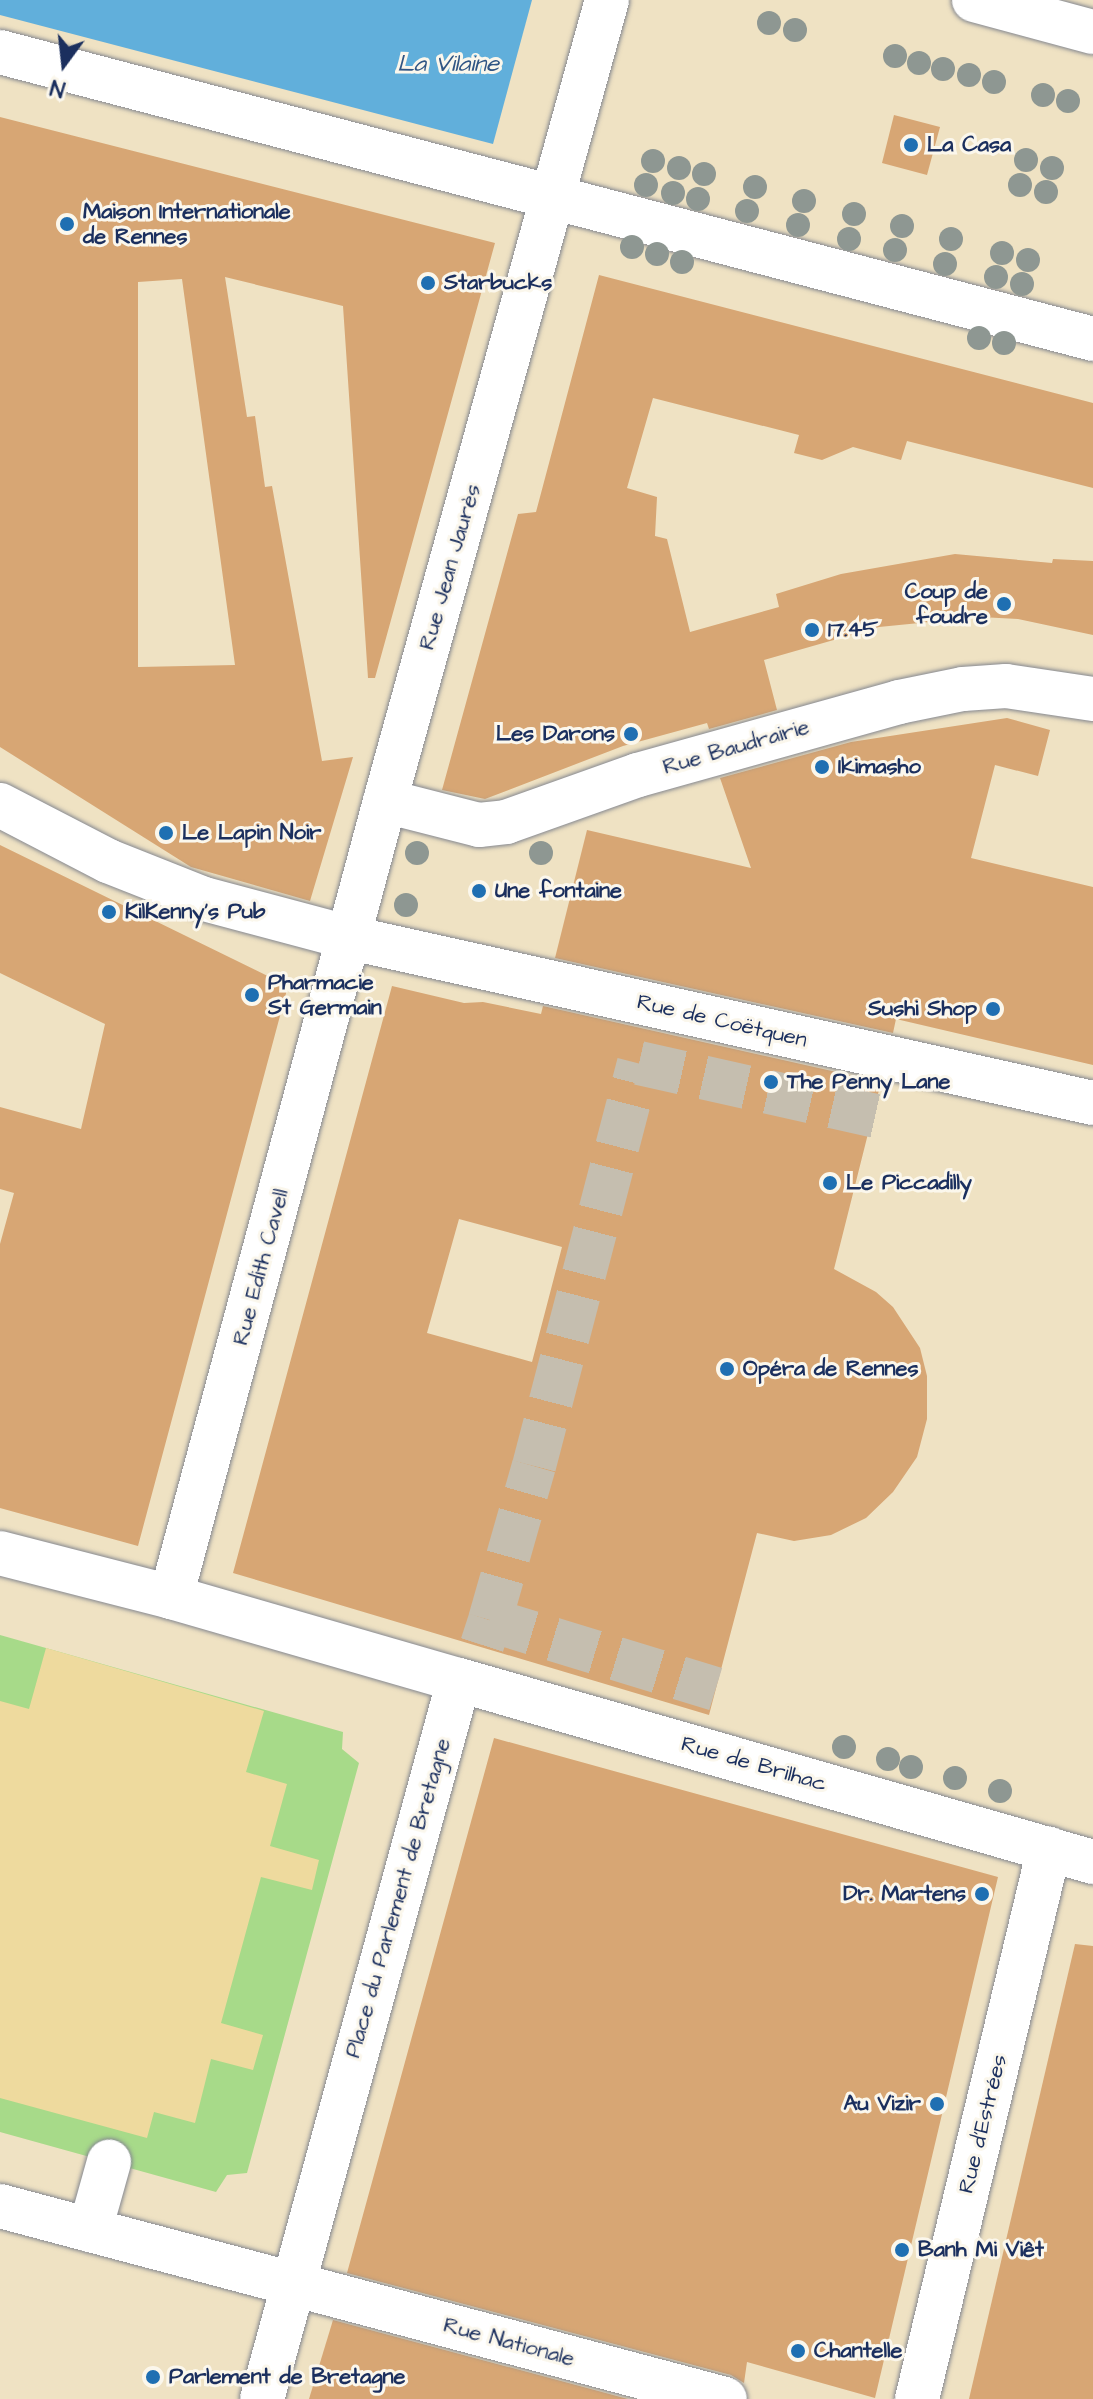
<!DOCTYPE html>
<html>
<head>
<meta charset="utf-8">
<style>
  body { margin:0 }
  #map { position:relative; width:1093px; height:2399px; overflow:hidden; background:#efe2c3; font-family:"Architects Daughter",sans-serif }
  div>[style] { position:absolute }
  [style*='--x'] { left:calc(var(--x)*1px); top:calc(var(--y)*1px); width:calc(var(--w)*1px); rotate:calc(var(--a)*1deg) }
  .green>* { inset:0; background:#a7da89 }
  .sand>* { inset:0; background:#eeda9e }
  .water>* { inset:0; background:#61afdb }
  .building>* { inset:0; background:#d7a674 }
  .pedestrian-tunnel>* { height:44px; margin-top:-22px; transform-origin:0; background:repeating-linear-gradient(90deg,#c5beaf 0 44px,transparent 0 66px) }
  .roads { filter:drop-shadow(0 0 2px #858890) drop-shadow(0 0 2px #858890) }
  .pedestrian>* { height:44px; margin:-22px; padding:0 22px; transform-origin:22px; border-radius:22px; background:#fff }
  .minor>* { height:44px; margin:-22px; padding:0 22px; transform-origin:22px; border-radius:22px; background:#fff }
  .trees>* { width:24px; height:24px; margin:-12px; border-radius:50%; background:#8e9792 }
  .dots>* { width:22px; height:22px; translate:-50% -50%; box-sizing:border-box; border:4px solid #fbf7ec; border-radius:50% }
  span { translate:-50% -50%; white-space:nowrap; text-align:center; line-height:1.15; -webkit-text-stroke:6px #fbf7ec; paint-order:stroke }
  .poi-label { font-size:22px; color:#1b2f5e; font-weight:700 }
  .left { translate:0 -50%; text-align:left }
  .right { translate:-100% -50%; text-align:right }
  .street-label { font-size:22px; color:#1b2f5e }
  .water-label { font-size:24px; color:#305584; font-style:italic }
  .north { position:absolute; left:24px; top:24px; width:80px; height:80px; -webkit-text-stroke:6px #fbf7ec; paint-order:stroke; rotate:195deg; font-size:22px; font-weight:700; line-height:32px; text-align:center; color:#1b2f5e }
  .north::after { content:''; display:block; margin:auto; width:28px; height:36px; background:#1b2f5e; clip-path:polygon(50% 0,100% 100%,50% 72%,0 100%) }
</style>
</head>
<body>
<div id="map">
  <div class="green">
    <i style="clip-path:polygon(0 1635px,343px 1732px,342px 1749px,359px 1763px,247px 2173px,227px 2175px,216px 2192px,0 2132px)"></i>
  </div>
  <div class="sand">
    <i style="clip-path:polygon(46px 1648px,264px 1711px,246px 1772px,287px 1784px,270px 1846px,319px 1860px,312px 1890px,261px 1877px,221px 2023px,263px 2035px,253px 2070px,211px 2059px,195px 2123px,154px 2112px,147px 2138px,0 2098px,0 1701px,29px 1709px)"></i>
  </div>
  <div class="water">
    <i style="clip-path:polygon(0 0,532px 0,493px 144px,0 15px)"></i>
  </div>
  <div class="building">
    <i style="clip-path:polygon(894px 115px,940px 127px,927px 175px,882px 163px)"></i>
    <i style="clip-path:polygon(evenodd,0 117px,495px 243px,375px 678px,368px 678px,343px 306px,225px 277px,247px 417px,255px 416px,265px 487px,272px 486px,322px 761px,353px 757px,310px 901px,191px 867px,0 747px,0 117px,182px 279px,235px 665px,138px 667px,138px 282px,182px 279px)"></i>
    <i style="clip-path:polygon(599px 275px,1093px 403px,1093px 488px,907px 441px,901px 460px,853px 447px,822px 460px,794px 453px,799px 435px,653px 398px,627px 488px,657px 497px,655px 536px,667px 539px,690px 632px,779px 607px,776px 594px,841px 574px,955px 554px,1052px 563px,1053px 559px,1093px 561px,1093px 635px,1018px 619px,980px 617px,879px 627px,764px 660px,777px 710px,709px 729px,707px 723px,623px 746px,485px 799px,442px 790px,518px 514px,536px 512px)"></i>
    <i style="clip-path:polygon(1007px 718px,1050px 730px,1038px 776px,995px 765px,971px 858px,1093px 887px,1093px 1065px,896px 1019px,893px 1033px,555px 958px,587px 830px,751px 868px,720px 778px,851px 742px)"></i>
    <i style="clip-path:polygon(0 845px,288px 986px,138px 1546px,0 1508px,0 1244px,14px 1193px,0 1189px,0 1107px,81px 1129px,105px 1024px,0 973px)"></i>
    <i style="clip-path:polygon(evenodd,392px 986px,464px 1003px,483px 1002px,541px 1014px,543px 1006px,881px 1082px,834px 1269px,876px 1292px,893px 1307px,920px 1348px,927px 1376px,927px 1419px,917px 1457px,893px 1492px,866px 1518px,831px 1535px,794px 1541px,757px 1533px,709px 1715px,233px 1573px,392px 986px,459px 1219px,562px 1247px,532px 1362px,427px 1333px,459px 1219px)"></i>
    <i style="clip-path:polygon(494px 1738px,998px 1877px,875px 2398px,747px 2362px,744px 2383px,731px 2375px,347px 2273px)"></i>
    <i style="clip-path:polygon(1075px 1944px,1093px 1946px,1093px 2399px,969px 2399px)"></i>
    <i style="clip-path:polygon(333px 2320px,628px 2399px,309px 2399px)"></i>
  </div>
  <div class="pedestrian-tunnel">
    <i style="--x:490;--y:1620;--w:160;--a:-74.1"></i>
    <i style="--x:534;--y:1466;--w:416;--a:-75.4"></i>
    <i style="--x:639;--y:1063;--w:244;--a:12.6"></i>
    <i style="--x:482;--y:1645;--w:26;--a:-72"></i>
    <i style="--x:490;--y:1620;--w:236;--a:17"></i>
  </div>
  <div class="roads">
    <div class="pedestrian">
      <i style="--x:385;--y:801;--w:97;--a:14.3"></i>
      <i style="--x:479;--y:825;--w:27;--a:-6"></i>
      <i style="--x:506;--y:822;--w:140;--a:-19.6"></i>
      <i style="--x:638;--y:775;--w:271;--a:-15.6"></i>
      <i style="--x:899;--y:702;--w:65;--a:-11.5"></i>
      <i style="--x:963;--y:689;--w:43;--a:-4"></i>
      <i style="--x:1006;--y:686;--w:88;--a:8.5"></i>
      <i style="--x:351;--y:938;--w:760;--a:12.54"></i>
      <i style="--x:459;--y:1680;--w:660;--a:16.02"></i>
      <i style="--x:0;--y:2206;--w:750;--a:14.91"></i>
      <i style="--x:90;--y:2230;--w:71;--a:-74.4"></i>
      <i style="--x:917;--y:2399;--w:566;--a:-76.5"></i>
    </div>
    <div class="minor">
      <i style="--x:974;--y:0;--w:123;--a:15.1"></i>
      <i style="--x:0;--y:52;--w:1130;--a:14.71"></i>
      <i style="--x:0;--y:805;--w:122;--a:27.4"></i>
      <i style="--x:108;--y:861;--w:103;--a:21.6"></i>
      <i style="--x:204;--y:899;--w:152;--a:14.9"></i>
      <i style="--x:0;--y:1553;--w:177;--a:14.4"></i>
      <i style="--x:171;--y:1597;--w:300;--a:16.1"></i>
      <i style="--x:459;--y:1680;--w:745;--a:105.32"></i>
      <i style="--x:171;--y:1597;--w:824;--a:-74.95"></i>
      <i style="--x:385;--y:801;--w:831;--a:-74.51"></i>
    </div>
  </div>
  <div class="trees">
    <i style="left:769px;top:23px"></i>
    <i style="left:795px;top:30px"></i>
    <i style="left:895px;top:56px"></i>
    <i style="left:919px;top:63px"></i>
    <i style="left:943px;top:69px"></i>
    <i style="left:969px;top:75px"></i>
    <i style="left:994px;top:82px"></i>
    <i style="left:1043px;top:95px"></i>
    <i style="left:1068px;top:101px"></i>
    <i style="left:1026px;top:160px"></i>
    <i style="left:653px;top:161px"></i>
    <i style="left:679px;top:168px"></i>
    <i style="left:1052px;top:168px"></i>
    <i style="left:704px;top:174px"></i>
    <i style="left:646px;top:185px"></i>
    <i style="left:1020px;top:185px"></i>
    <i style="left:755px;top:187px"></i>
    <i style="left:1046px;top:192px"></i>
    <i style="left:673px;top:193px"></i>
    <i style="left:698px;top:199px"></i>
    <i style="left:804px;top:201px"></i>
    <i style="left:747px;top:211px"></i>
    <i style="left:854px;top:214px"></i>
    <i style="left:798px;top:225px"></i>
    <i style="left:902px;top:226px"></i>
    <i style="left:849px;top:239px"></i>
    <i style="left:951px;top:239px"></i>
    <i style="left:632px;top:247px"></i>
    <i style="left:895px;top:250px"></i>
    <i style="left:1002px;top:253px"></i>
    <i style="left:657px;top:254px"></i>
    <i style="left:1028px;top:260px"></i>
    <i style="left:682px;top:262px"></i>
    <i style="left:945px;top:264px"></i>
    <i style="left:996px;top:277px"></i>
    <i style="left:1022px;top:284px"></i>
    <i style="left:979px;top:338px"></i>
    <i style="left:1004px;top:343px"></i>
    <i style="left:417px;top:853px"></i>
    <i style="left:541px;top:853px"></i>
    <i style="left:406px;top:905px"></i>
    <i style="left:844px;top:1747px"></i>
    <i style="left:888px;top:1759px"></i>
    <i style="left:911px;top:1767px"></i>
    <i style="left:955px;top:1778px"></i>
    <i style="left:1000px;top:1791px"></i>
  </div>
  <div class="dots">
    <i style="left:911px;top:145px;background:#1f6fb2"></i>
    <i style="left:67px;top:224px;background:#1f6fb2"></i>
    <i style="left:428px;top:283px;background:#1f6fb2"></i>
    <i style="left:1004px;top:604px;background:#1f6fb2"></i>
    <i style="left:812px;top:630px;background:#1f6fb2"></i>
    <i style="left:631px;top:734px;background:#1f6fb2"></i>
    <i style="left:822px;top:767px;background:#1f6fb2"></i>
    <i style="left:166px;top:833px;background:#1f6fb2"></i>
    <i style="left:479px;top:891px;background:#1f6fb2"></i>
    <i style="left:109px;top:912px;background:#1f6fb2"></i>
    <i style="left:252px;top:995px;background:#1f6fb2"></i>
    <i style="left:993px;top:1009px;background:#1f6fb2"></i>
    <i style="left:771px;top:1082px;background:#1f6fb2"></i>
    <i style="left:830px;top:1183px;background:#1f6fb2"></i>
    <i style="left:727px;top:1369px;background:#1f6fb2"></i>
    <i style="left:982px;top:1894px;background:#1f6fb2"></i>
    <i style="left:937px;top:2104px;background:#1f6fb2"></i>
    <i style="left:902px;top:2250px;background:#1f6fb2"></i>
    <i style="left:798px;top:2351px;background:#1f6fb2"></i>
    <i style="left:153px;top:2377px;background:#1f6fb2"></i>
  </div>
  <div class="poi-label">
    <span class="left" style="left:927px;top:145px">La Casa</span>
    <span class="left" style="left:83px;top:224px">Maison Internationale<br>de Rennes</span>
    <span class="left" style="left:444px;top:283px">Starbucks</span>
    <span class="right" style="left:988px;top:604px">Coup de<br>foudre</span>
    <span class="left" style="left:828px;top:630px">17.45</span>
    <span class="right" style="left:615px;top:734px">Les Darons</span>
    <span class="left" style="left:838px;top:767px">Ikimasho</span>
    <span class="left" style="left:182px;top:833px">Le Lapin Noir</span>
    <span class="left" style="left:495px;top:891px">Une fontaine</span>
    <span class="left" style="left:125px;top:912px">KilKenny's Pub</span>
    <span class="left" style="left:268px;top:995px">Pharmacie<br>St Germain</span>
    <span class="right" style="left:977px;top:1009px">Sushi Shop</span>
    <span class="left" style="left:787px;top:1082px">The Penny Lane</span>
    <span class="left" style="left:846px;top:1183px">Le Piccadilly</span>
    <span class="left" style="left:743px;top:1369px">Opéra de Rennes</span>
    <span class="right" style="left:966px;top:1894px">Dr. Martens</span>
    <span class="right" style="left:921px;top:2104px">Au Vizir</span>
    <span class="left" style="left:918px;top:2250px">Banh Mi Viêt</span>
    <span class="left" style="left:814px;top:2351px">Chantelle</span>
    <span class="left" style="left:169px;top:2377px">Parlement de Bretagne</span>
  </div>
  <div class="street-label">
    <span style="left:450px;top:567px;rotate:-74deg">Rue Jean Jaurès</span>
    <span style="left:736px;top:747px;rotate:-16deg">Rue Baudrairie</span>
    <span style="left:722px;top:1021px;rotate:13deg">Rue de Coëtquen</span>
    <span style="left:261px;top:1267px;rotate:-75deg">Rue Edith Cavell</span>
    <span style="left:754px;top:1764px;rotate:16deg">Rue de Brilhac</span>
    <span style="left:398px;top:1898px;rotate:-74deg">Place du Parlement de Bretagne</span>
    <span style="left:983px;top:2124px;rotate:-76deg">Rue d'Estrées</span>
    <span style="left:509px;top:2342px;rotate:15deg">Rue Nationale</span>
  </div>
  <div class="water-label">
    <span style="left:448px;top:65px">La Vilaine</span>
  </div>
  <div class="north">N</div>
</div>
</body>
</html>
